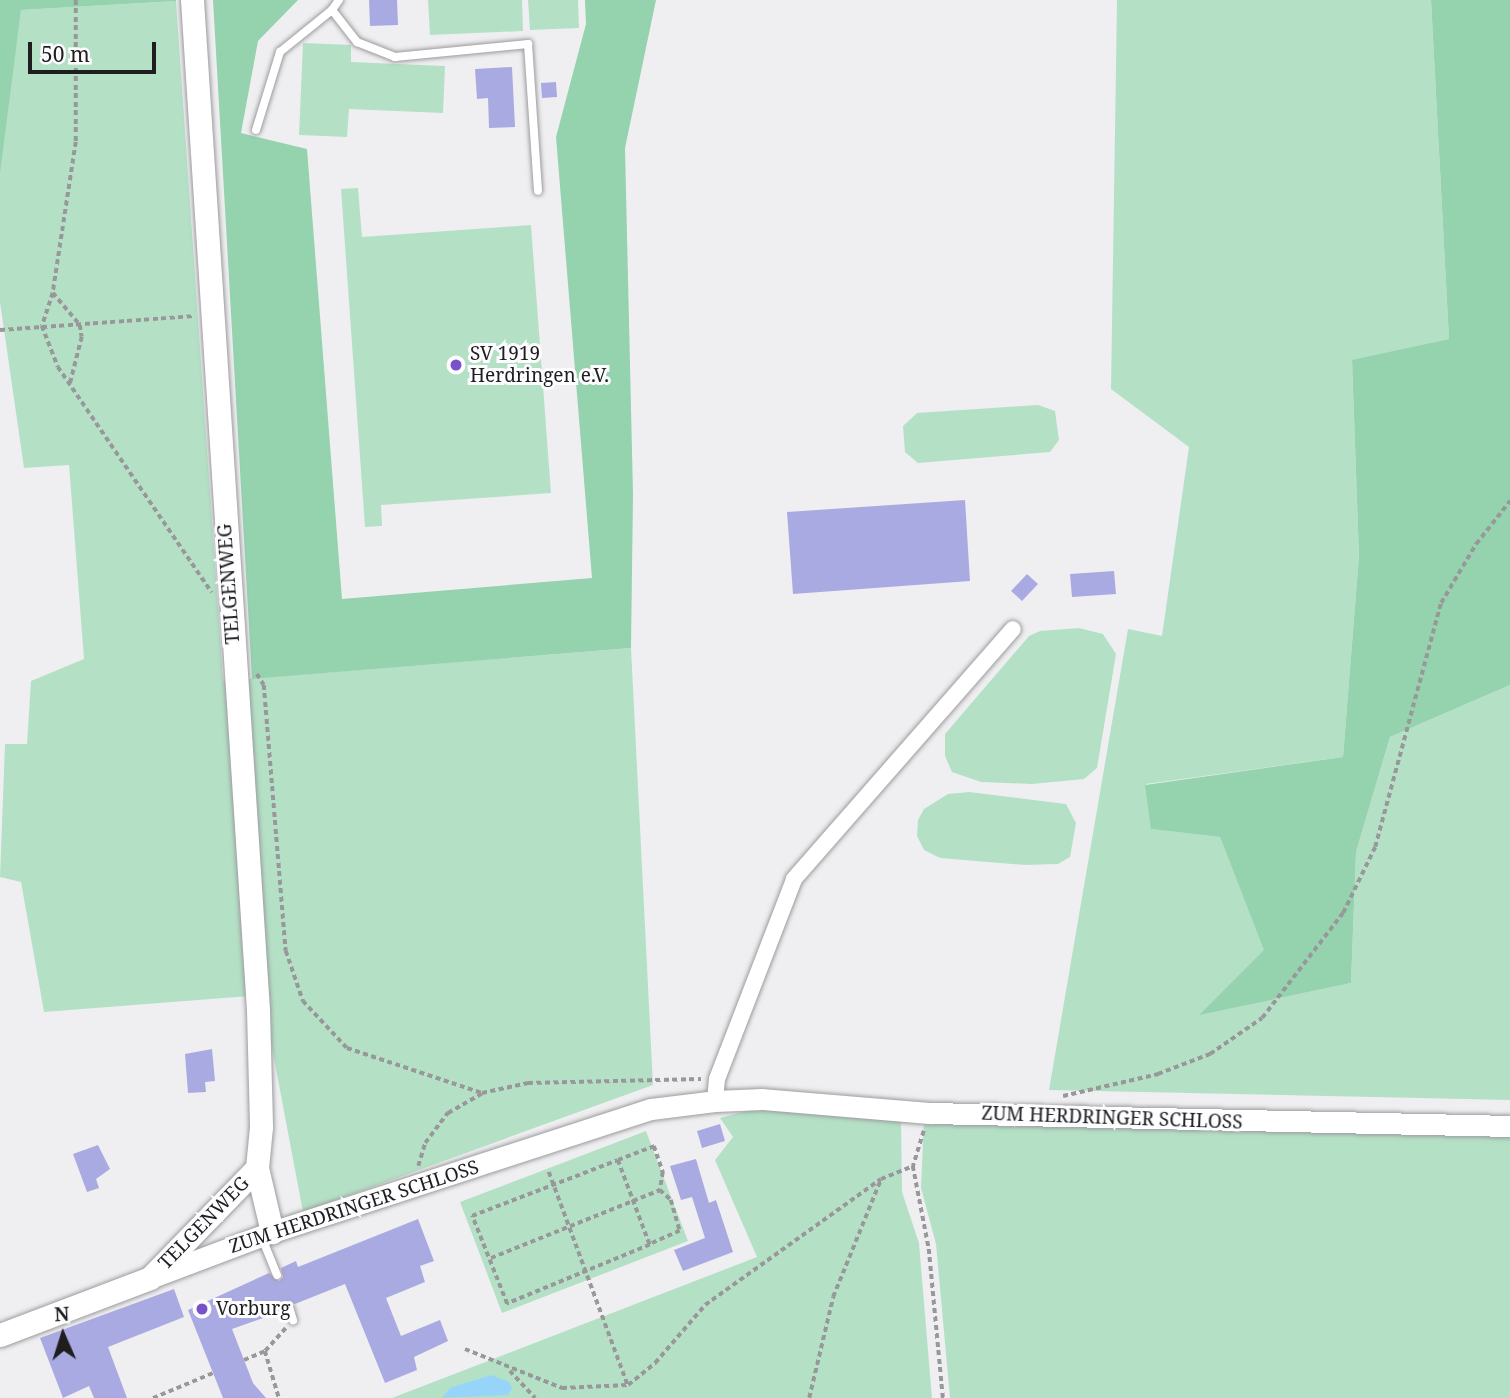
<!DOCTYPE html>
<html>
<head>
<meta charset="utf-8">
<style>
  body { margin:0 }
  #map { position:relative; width:1510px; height:1398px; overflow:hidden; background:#efeff2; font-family:"Noto Serif",serif }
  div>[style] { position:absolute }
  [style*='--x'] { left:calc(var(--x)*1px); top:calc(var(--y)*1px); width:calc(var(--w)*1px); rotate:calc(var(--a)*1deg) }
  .green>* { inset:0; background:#b4e1c6 }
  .forest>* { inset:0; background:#95d2ae }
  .water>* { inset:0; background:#96d5f9 }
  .building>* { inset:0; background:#aaaae2 }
  .path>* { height:3.5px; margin-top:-1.75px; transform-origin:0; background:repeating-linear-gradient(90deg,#98989a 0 5px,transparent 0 8.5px) }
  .roads { filter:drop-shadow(0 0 2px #9c9c9f) drop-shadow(0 0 2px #9c9c9f) }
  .service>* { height:8px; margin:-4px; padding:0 4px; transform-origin:4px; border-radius:4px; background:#fff }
  .minor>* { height:16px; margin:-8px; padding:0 8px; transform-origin:8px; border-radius:8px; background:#fff }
  .tertiary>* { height:21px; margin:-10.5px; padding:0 10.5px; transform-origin:10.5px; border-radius:10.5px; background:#fff }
  .secondary>* { height:23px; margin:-11.5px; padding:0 11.5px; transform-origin:11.5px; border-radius:11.5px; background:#fff }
  .dots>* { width:19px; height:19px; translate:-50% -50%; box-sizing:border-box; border:4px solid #fdfdff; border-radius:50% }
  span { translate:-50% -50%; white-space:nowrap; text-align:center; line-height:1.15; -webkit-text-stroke:6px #fdfdff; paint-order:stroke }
  .poi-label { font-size:19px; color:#1e1e1f }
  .left { translate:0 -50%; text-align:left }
  .street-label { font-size:19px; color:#1e1e1f }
  .north { position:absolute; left:28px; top:1300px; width:70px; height:70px; -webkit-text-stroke:5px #fdfdff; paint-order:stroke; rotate:357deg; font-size:19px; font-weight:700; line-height:28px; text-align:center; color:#1e1e1f }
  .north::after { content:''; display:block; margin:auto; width:24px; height:32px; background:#1e1e1f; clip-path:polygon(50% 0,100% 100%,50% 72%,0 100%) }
  .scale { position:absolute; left:28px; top:42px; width:128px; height:32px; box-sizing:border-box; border:4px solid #1e1e1f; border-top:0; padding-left:9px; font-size:21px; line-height:24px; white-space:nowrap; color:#1e1e1f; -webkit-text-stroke:5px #fdfdff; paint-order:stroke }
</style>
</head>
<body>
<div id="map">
  <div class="green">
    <i style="clip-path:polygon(428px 0,522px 0,523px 31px,430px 35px)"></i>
    <i style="clip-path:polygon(528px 0,578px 0,579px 28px,530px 30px)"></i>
    <i style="clip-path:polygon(1117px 0,1431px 0,1449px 339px,1352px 361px,1359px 556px,1343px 757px,1146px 784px,1152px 829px,1220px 837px,1265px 951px,1200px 1014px,1351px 983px,1356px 852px,1390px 737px,1510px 685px,1510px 1100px,1049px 1090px,1128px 629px,1162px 636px,1189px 447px,1111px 389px)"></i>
    <i style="clip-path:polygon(176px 1px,223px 681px,631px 648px,653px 1085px,303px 1212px,262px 995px,44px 1012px,21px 882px,0 877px,5px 744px,27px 744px,31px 681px,84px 659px,69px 465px,24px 468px,0 302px,0 159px,21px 10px)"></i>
    <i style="clip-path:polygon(303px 43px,351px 45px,351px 62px,445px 66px,443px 113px,349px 109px,347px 137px,299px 135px)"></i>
    <i style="clip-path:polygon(358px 188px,362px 237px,531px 225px,551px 493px,381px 505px,382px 526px,365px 527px,341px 189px)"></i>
    <i style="clip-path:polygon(1038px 405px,1055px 411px,1059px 440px,1050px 452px,918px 463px,905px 452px,903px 426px,917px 413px)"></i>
    <i style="clip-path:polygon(1079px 628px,1103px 634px,1116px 654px,1097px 768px,1084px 779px,1032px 784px,981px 782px,952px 772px,945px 756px,945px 734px,1029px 636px,1040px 631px)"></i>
    <i style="clip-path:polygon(969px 792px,1066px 804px,1076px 823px,1070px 857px,1058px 864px,1025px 865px,940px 858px,924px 850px,917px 836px,918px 820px,924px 809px,948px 794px)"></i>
    <i style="clip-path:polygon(758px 1108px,901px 1118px,902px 1192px,919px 1243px,932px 1398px,392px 1398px,757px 1257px,715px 1160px,733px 1137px,720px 1118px)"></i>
    <i style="clip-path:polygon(924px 1118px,1510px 1133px,1510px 1398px,950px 1398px,936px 1244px,921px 1188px)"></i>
    <i style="clip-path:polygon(646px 1131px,688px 1241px,502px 1313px,460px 1202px)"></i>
  </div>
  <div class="forest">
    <i style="clip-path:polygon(0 0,176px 0,176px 1px,21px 10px,0 173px)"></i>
    <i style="clip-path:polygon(213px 0,298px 0,258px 41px,241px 133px,307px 149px,342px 599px,592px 578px,556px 137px,586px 24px,585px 0,656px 0,625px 148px,633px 494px,631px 648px,252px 679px)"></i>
    <i style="clip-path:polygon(1431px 0,1510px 0,1510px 685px,1390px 737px,1356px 852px,1351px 983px,1199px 1015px,1264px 950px,1220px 837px,1151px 829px,1145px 785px,1343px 757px,1359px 556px,1352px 360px,1449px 339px)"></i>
  </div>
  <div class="water">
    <i style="clip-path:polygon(491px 1375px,509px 1382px,512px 1389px,508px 1395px,442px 1398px,450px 1388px)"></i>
  </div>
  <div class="building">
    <i style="clip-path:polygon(369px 0,397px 0,398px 25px,370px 26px)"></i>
    <i style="clip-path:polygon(512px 67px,515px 127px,489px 128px,488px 98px,477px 99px,475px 69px)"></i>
    <i style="clip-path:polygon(556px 82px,557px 97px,542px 98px,541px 83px)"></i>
    <i style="clip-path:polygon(965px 500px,970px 581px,793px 594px,787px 512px)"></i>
    <i style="clip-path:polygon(1114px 571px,1116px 594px,1072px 597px,1070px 574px)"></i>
    <i style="clip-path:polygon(1027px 574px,1038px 584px,1022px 601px,1011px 591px)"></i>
    <i style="clip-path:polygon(212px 1049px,215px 1081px,205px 1082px,206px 1092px,188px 1093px,185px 1054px)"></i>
    <i style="clip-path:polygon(720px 1124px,725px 1141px,702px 1148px,697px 1131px)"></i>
    <i style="clip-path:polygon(98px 1145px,110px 1169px,96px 1179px,99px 1188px,87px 1192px,73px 1154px)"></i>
    <i style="clip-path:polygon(696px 1159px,709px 1203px,716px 1200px,733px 1252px,683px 1271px,674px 1250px,705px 1238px,692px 1197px,681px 1200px,670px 1166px)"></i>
    <i style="clip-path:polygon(418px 1219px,434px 1261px,420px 1266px,425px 1282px,386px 1298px,401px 1336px,440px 1320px,448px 1341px,414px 1357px,417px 1370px,385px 1383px,345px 1284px,295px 1304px,286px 1301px,283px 1311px,232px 1329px,253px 1383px,266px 1398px,223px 1398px,188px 1310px,269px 1273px,279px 1281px,283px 1277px,281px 1268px,296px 1261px,298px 1267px)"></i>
    <i style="clip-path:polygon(174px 1289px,184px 1317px,108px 1347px,127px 1398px,94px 1398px,89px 1386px,63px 1398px,40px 1338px)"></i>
  </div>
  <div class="path">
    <i style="--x:76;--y:0;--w:142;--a:90"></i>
    <i style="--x:76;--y:142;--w:153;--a:98.7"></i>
    <i style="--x:53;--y:293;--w:35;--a:108"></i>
    <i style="--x:42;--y:326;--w:44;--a:68.7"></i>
    <i style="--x:58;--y:367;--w:273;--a:55.7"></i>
    <i style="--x:53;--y:293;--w:42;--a:49.8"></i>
    <i style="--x:80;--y:325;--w:12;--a:81"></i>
    <i style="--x:82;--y:337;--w:49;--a:104.3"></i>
    <i style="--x:0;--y:330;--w:194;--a:-4.1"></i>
    <i style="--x:257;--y:674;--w:13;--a:58"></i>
    <i style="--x:264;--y:685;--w:267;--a:85.3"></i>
    <i style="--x:286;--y:951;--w:53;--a:71.2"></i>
    <i style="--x:303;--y:1001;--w:64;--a:46.9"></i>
    <i style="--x:347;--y:1048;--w:142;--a:18.4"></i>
    <i style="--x:1063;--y:1096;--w:98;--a:-13"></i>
    <i style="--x:1158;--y:1074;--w:56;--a:-21"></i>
    <i style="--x:1210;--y:1054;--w:63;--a:-34.7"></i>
    <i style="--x:1262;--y:1018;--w:133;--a:-52.4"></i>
    <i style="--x:1343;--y:913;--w:73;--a:-64.1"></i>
    <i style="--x:1375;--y:847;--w:253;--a:-74.9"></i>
    <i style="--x:1441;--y:603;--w:69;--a:-59.3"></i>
    <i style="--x:1476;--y:544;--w:55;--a:-51.7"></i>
    <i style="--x:924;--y:1131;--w:37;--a:107"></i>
    <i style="--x:913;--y:1166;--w:85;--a:79.1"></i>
    <i style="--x:929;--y:1249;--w:150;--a:84.6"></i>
    <i style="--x:618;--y:1160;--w:91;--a:69.4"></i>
    <i style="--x:650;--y:1245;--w:155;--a:157.6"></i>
    <i style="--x:507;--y:1304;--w:95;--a:-111.7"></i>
    <i style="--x:472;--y:1216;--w:156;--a:-21"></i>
    <i style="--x:618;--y:1160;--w:39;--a:-21"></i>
    <i style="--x:654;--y:1146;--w:28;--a:71"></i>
    <i style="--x:663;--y:1172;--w:18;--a:99"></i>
    <i style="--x:660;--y:1190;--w:15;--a:42"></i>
    <i style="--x:671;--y:1200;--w:32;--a:74"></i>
    <i style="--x:680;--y:1231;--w:32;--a:156"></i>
    <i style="--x:418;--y:1166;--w:24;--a:-73"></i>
    <i style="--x:425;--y:1143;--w:38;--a:-53"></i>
    <i style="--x:448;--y:1113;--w:39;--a:-30"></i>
    <i style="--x:482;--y:1093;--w:47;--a:-12.3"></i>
    <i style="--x:528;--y:1083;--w:173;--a:-1.3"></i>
    <i style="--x:549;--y:1172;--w:227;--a:69.7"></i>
    <i style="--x:491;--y:1258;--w:182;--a:-21.9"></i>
    <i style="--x:465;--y:1349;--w:105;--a:21.9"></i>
    <i style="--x:562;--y:1388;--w:66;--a:-2.6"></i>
    <i style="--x:628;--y:1385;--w:35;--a:-39"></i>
    <i style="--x:655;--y:1363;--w:77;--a:-49.2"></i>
    <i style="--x:705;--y:1305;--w:216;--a:-35.6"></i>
    <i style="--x:265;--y:1351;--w:49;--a:73.4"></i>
    <i style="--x:244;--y:1360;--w:23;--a:-23"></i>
    <i style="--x:265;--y:1351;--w:31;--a:-48"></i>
    <i style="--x:510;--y:1371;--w:37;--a:47"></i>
    <i style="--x:153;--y:1398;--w:65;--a:-22.6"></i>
    <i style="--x:809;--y:1398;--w:104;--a:-76.6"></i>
    <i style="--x:833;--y:1297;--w:127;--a:-67.9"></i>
    <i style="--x:881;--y:1179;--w:35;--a:-22"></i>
  </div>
  <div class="roads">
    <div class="service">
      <i style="--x:339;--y:0;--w:12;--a:125"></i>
      <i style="--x:332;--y:10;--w:41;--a:52"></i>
      <i style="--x:357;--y:42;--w:41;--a:21.5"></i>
      <i style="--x:395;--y:57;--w:134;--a:-5.6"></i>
      <i style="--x:528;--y:44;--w:147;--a:86.1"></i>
      <i style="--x:256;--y:130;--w:82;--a:-72.9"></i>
      <i style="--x:280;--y:52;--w:67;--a:-38.9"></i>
      <i style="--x:262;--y:1238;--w:40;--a:68"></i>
      <i style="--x:289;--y:1307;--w:14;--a:73"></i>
    </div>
    <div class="minor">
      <i style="--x:715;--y:1101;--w:22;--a:-85"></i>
      <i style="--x:717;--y:1079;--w:214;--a:-68.9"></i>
      <i style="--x:794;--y:879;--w:332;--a:-48.8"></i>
    </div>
    <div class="tertiary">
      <i style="--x:150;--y:1278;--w:130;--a:-20.7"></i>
      <i style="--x:272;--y:1232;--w:398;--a:-18"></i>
      <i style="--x:651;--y:1109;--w:64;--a:-7.1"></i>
      <i style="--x:715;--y:1101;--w:47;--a:-2.4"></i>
      <i style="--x:762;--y:1099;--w:169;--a:4.8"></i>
      <i style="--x:930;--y:1113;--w:580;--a:1.28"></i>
    </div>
    <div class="secondary">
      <i style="--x:192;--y:0;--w:1012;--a:86.26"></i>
      <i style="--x:258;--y:1010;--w:117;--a:88.5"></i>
      <i style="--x:261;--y:1127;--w:41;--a:95.6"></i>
      <i style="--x:257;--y:1168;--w:66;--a:76.8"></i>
      <i style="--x:0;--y:1335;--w:160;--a:-20.8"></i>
      <i style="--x:150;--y:1278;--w:153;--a:-45.8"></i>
    </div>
  </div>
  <div class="dots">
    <i style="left:456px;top:365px;background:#7951cb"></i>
    <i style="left:202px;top:1309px;background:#7951cb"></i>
  </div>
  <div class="poi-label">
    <span class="left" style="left:470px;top:365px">SV 1919<br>Herdringen e.V.</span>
    <span class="left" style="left:216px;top:1309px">Vorburg</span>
  </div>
  <div class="street-label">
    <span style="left:229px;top:584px;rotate:-94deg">TELGENWEG</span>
    <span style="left:1112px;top:1118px;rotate:2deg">ZUM HERDRINGER SCHLOSS</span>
    <span style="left:354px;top:1207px;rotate:-18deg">ZUM HERDRINGER SCHLOSS</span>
    <span style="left:204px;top:1223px;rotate:-46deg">TELGENWEG</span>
  </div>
  <div class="north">N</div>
  <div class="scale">50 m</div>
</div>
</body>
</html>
